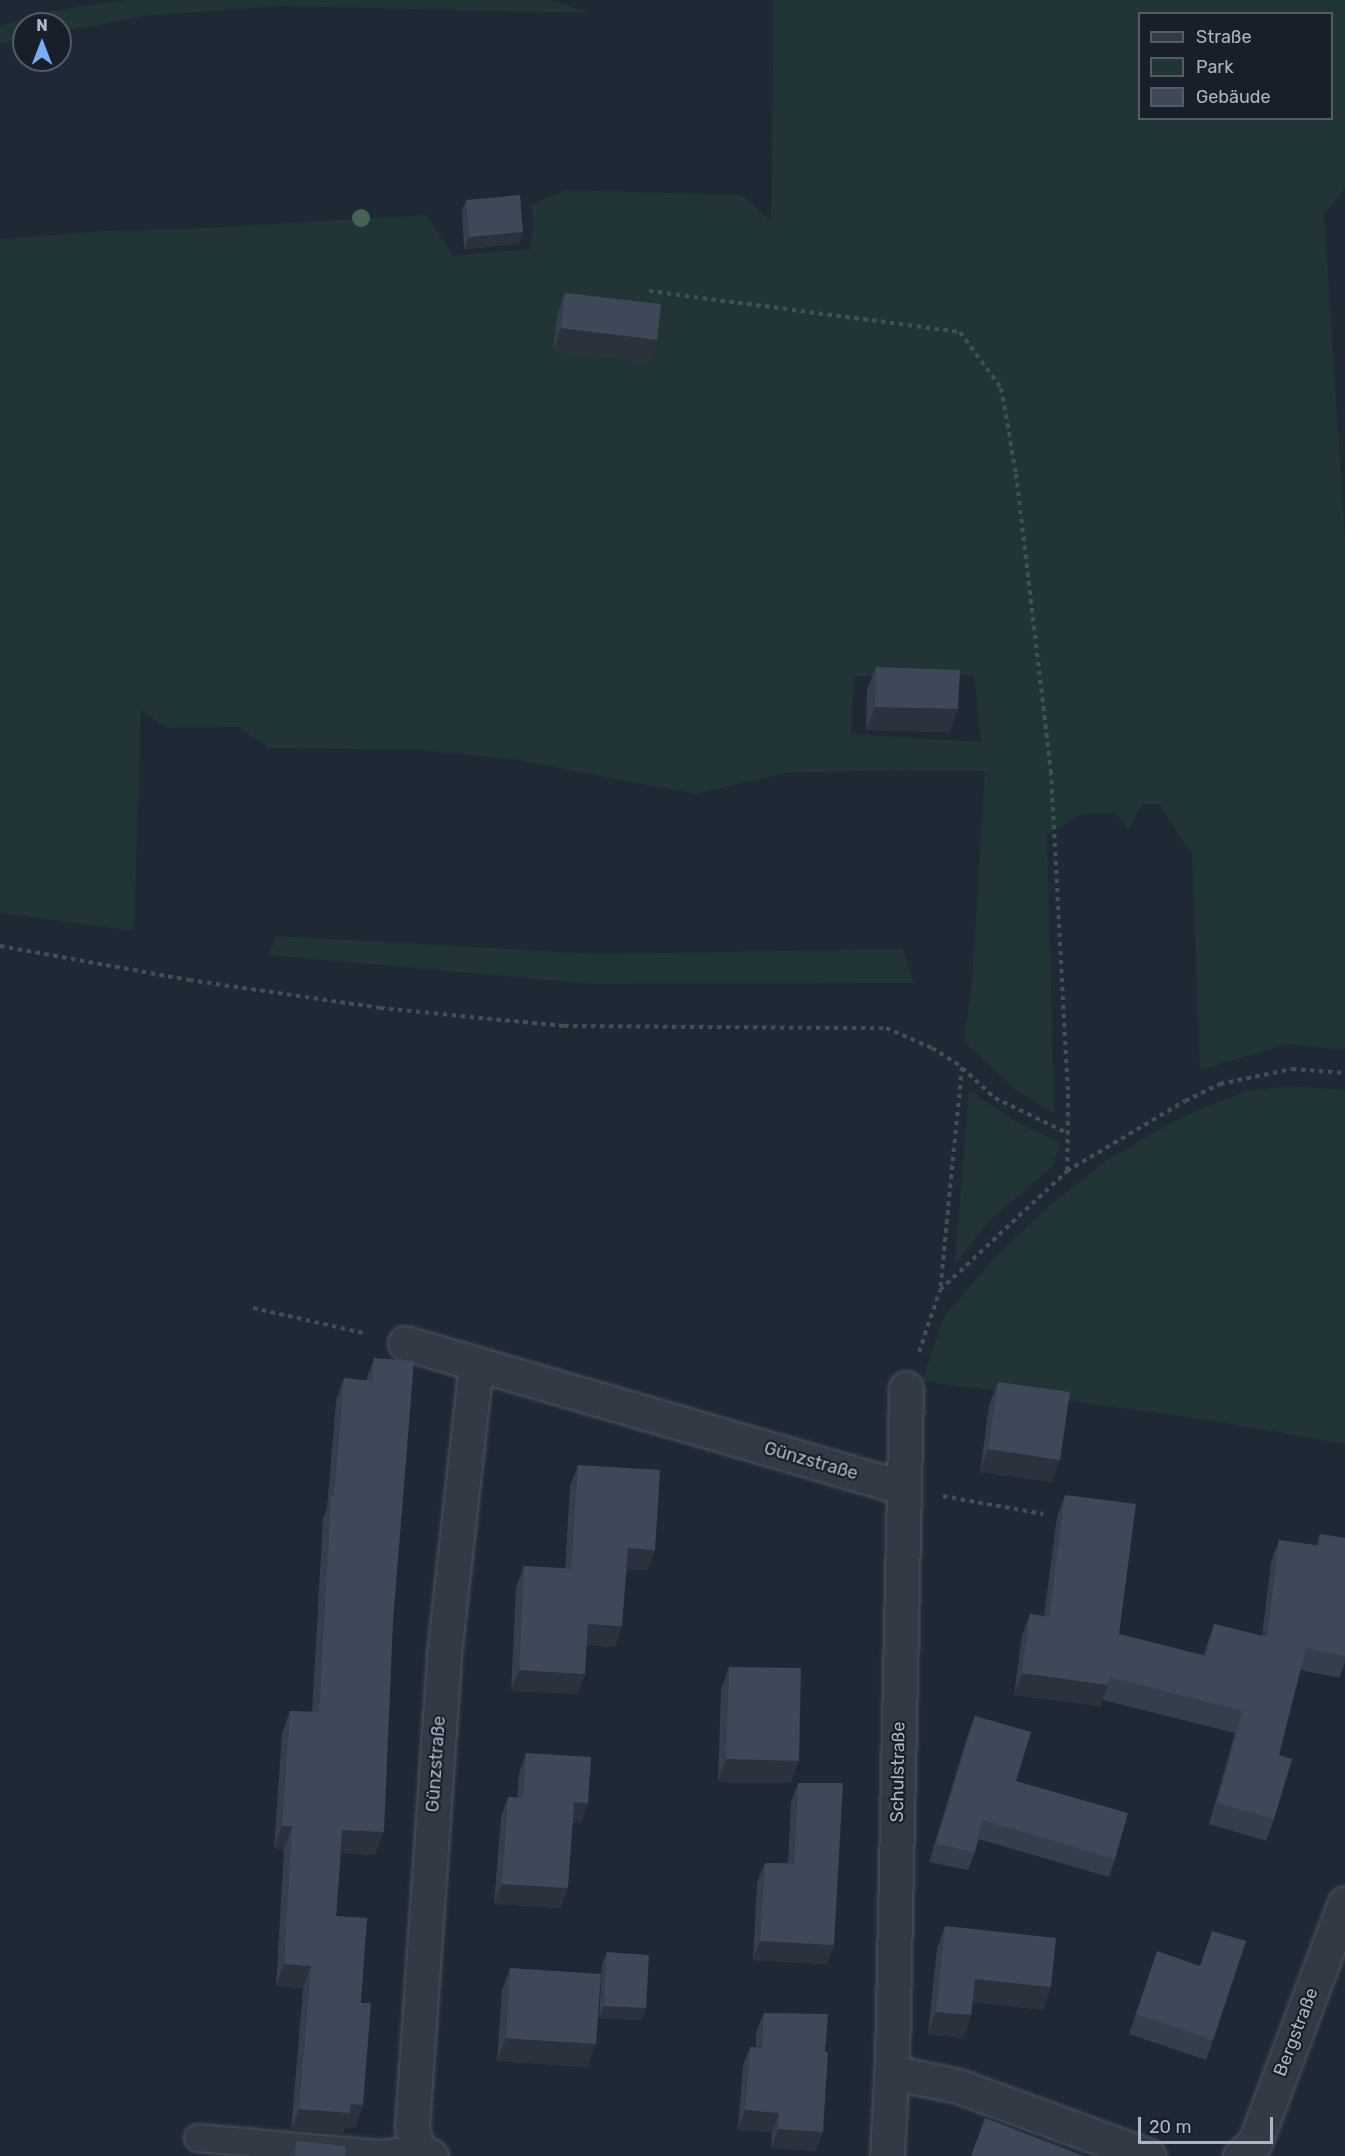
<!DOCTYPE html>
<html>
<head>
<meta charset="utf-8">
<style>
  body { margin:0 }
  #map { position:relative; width:1345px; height:2156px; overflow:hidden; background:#1f2835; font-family:Rubik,sans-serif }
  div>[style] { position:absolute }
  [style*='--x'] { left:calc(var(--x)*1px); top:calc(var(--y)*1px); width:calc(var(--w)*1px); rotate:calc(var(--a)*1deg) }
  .green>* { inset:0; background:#213436 }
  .path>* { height:4px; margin-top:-2px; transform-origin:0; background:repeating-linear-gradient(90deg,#3e5154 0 4.5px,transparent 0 9px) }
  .roads { filter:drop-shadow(0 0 2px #4d5561) drop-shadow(0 0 2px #4d5561) }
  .lane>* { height:26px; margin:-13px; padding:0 13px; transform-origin:13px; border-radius:13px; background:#323a46 }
  .street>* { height:33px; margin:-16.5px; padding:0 16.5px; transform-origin:16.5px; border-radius:16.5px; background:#323a46 }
  .trees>* { width:18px; height:18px; margin:-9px; border-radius:50%; background:#456355 }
  .wall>* { inset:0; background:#343e4c }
  .shaded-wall>* { inset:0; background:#2b323e }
  .building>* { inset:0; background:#3d4858 }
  span { translate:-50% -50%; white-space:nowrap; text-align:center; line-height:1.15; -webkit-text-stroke:4.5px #181f2a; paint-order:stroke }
  .street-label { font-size:18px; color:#acb5c3 }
  .legend { position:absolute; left:1138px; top:12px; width:195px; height:108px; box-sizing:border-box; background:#181f2a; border:2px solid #535b67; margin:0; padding:8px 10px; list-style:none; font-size:18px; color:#acb5c3 }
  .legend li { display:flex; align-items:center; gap:12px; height:30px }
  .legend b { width:30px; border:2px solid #535b67 }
  .north { position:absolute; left:12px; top:12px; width:60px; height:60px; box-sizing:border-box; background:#181f2a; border:2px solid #535b67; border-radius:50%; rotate:0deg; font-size:16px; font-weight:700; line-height:24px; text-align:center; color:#acb5c3 }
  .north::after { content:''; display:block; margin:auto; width:21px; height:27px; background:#7cabf8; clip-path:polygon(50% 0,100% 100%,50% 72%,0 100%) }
  .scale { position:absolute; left:1138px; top:2117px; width:135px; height:27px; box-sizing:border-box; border:3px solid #acb5c3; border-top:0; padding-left:8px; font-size:18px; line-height:21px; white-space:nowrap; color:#acb5c3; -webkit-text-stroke:4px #181f2a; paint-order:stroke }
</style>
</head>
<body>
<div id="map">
  <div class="green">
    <i style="clip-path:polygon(127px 0,551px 0,591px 13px,279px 6px,143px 16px,60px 32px,60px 24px,24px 24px,24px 39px,0 44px,0 26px,51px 11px)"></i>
    <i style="clip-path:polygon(evenodd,774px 0,1345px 0,1345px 188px,1324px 214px,1345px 539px,1345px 1050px,1288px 1044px,1200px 1070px,1192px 855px,1159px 804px,1142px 804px,1129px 830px,1116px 813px,1082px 814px,1047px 834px,1054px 1113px,1016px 1090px,964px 1041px,972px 983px,985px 771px,896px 770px,786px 773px,695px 794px,517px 760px,421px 750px,269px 748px,239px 727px,166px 728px,141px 709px,134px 931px,0 913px,0 239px,105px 231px,187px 229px,426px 215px,454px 256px,530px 249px,534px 223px,531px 205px,565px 190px,742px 195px,771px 221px,774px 0,1140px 14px,1332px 14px,1332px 118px,1140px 118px,1140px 14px,774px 0,974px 675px,981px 742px,851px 734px,854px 676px,974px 675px)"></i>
    <i style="clip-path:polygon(277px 936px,597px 954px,903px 949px,914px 983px,593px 984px,268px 955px)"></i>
    <i style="clip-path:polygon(1287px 1086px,1345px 1090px,1345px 1444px,1208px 1420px,922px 1381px,944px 1317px,990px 1263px,1042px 1212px,1110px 1158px,1184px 1116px,1246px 1091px)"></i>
    <i style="clip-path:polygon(969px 1090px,1016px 1122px,1060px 1142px,1053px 1166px,990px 1220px,955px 1263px)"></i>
  </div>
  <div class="path">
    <i style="--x:649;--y:291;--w:314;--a:7.5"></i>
    <i style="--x:960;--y:332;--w:69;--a:53.8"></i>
    <i style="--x:1001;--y:388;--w:87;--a:80.1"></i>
    <i style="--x:1016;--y:474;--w:299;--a:83.3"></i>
    <i style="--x:1051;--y:771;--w:323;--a:87"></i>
    <i style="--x:1068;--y:1094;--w:77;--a:90.7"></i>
    <i style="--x:0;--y:946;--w:192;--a:10.2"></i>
    <i style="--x:189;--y:980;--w:193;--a:8.3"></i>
    <i style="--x:380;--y:1008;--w:185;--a:5.6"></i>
    <i style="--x:564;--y:1026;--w:322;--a:0.4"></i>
    <i style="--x:886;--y:1028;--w:50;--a:23.5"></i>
    <i style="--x:932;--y:1048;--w:36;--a:32"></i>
    <i style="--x:962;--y:1067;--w:224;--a:95.6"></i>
    <i style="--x:962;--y:1068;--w:45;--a:42.3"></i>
    <i style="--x:995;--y:1098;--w:82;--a:25.9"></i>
    <i style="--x:253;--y:1308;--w:117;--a:12.8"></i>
    <i style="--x:919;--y:1352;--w:65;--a:-71.3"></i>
    <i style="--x:940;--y:1290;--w:174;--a:-43.1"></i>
    <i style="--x:1067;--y:1171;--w:137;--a:-30.7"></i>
    <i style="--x:1185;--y:1101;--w:39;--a:-26"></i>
    <i style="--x:1220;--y:1084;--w:74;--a:-11.8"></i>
    <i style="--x:1292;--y:1069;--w:53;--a:4.3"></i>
    <i style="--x:943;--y:1496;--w:102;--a:10.2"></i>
  </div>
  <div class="roads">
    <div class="lane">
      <i style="--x:198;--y:2138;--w:185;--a:5"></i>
      <i style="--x:382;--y:2154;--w:35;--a:-8"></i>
    </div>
    <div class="street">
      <i style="--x:405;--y:1343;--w:520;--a:16.2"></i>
      <i style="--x:891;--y:2072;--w:68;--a:11.8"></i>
      <i style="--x:958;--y:2086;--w:203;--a:20.1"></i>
      <i style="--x:431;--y:2156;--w:16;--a:-153"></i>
      <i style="--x:417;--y:2149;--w:23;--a:-103"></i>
      <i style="--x:412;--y:2127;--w:474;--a:-86.1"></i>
      <i style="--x:444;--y:1654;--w:292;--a:-83.7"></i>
      <i style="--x:887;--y:2156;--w:97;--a:-87"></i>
      <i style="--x:892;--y:2059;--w:671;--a:-88.8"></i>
      <i style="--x:1240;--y:2156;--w:21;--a:-43"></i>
      <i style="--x:1255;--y:2142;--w:255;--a:-69.4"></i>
    </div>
  </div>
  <div class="trees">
    <i style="left:361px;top:218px"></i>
  </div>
  <div class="wall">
    <i style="clip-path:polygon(466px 200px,519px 244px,464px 249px,462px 211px)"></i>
    <i style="clip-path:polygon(565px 293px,649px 362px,553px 351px,557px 315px)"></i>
    <i style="clip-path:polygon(876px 667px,950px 732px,866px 730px,867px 689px)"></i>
    <i style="clip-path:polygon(374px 1358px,393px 1621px,375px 1855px,341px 1853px,336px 1916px,361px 2003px,363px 2105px,355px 2128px,345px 2127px,342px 2135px,291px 2131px,303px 1988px,276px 1986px,284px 1849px,274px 1848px,282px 1733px,290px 1711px,312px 1712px,323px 1518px,327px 1508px,336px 1401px,344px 1378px,366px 1381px)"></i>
    <i style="clip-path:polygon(998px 1382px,1060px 1460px,1052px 1482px,980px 1472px,989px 1405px)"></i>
    <i style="clip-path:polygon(578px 1465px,655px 1550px,647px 1570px,627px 1569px,615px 1647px,587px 1645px,578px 1694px,511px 1691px,516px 1587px,524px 1566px,565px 1568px,570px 1486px)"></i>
    <i style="clip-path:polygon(1065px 1495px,1119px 1634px,1203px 1656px,1214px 1624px,1262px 1636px,1271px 1562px,1279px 1540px,1316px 1545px,1320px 1534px,1345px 1538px,1345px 1662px,1339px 1678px,1300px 1670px,1279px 1755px,1274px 1819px,1266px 1841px,1209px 1824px,1235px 1733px,1103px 1700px,1100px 1706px,1014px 1695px,1022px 1636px,1030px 1614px,1044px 1616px,1057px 1517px)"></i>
    <i style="clip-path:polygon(729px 1667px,791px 1783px,718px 1782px,721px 1689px)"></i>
    <i style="clip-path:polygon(975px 1716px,1016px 1781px,1115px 1859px,1109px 1877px,978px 1839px,975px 1852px,968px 1870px,929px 1862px,968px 1734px)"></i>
    <i style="clip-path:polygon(526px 1753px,588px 1803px,581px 1823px,573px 1822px,561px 1908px,494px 1904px,501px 1817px,508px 1797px,517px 1798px,519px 1773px)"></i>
    <i style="clip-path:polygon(798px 1783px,834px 1945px,827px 1964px,753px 1960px,757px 1882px,765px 1863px,788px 1863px,791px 1802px)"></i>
    <i style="clip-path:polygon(945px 1926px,1051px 1987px,1043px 2010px,973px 2002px,971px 2015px,963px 2038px,928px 2034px,937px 1948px)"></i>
    <i style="clip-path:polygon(1157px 1951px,1213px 2040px,1206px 2060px,1129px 2034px)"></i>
    <i style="clip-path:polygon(607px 1952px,642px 2020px,599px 2018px,602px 1964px)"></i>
    <i style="clip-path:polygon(510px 1968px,588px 2067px,497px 2061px,502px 1990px)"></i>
    <i style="clip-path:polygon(764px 2013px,816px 2151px,771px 2148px,772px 2132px,738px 2130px,743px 2066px,750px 2047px,756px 2047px,756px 2032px)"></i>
    <i style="clip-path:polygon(296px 2141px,345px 2156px,290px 2156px)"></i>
  </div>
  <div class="shaded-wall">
    <i style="clip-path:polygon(523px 232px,519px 244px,464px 249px,469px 237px)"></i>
    <i style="clip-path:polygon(561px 328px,657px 340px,649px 362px,553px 351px)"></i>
    <i style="clip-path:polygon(875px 707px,958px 709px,950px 732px,866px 730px)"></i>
    <i style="clip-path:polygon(988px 1449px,1060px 1460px,1052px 1482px,980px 1472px)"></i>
    <i style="clip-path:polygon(628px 1548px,655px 1550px,647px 1570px,620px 1569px)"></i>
    <i style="clip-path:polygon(588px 1624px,622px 1626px,615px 1647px,581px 1645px)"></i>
    <i style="clip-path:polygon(519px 1670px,585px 1674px,578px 1694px,511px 1691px)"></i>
    <i style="clip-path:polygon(1022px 1673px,1108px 1685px,1100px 1706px,1014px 1695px)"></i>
    <i style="clip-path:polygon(726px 1759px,799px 1761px,791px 1783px,718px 1782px)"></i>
    <i style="clip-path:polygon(574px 1802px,588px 1803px,581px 1823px,567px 1822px)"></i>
    <i style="clip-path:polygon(282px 1826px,292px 1826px,284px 1849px,274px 1848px)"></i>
    <i style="clip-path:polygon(342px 1830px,384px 1832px,375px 1855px,334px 1852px)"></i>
    <i style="clip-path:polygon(502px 1884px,568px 1888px,561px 1908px,494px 1904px)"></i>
    <i style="clip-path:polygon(760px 1941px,834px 1945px,827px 1964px,753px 1960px)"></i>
    <i style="clip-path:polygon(284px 1964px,311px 1966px,303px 1988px,276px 1986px)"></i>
    <i style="clip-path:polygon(975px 1979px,1051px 1987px,1043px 2010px,967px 2001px)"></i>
    <i style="clip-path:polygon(604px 2006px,646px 2008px,642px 2020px,599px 2018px)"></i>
    <i style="clip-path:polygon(936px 2012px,971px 2015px,963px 2038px,928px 2034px)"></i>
    <i style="clip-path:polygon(506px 2038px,596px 2044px,588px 2067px,497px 2061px)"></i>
    <i style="clip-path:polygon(351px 2104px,363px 2105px,355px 2128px,345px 2127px,342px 2135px,291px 2131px,299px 2109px)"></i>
    <i style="clip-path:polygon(745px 2110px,779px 2113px,772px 2132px,738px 2130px)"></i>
    <i style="clip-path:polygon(778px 2129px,823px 2132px,816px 2151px,771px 2148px)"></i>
  </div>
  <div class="building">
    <i style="clip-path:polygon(520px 195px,523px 232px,469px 237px,466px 200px)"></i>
    <i style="clip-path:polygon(565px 293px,661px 304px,657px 340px,561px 328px)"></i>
    <i style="clip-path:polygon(876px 667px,960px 670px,958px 709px,875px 707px)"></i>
    <i style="clip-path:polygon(374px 1358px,414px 1361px,393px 1621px,384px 1832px,342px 1830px,336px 1916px,367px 1918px,361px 2003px,371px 2003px,363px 2105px,351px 2104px,350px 2113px,299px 2109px,311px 1966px,284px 1964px,292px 1826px,282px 1826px,290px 1711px,319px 1712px,331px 1496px,334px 1496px,344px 1378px,372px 1381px)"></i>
    <i style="clip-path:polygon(998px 1382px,1070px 1392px,1060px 1460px,988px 1449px)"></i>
    <i style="clip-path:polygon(578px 1465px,660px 1470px,655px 1550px,628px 1548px,622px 1626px,588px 1624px,585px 1674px,519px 1670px,524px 1566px,571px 1569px)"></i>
    <i style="clip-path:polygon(1065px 1495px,1136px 1504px,1119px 1634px,1206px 1656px,1214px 1624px,1267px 1637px,1279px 1540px,1319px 1546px,1320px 1534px,1345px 1538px,1345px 1656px,1306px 1648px,1279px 1755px,1292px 1759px,1274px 1819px,1217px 1803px,1243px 1711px,1109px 1677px,1108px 1685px,1022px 1673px,1030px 1614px,1049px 1617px)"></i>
    <i style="clip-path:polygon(729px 1667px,801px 1668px,799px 1761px,726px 1759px)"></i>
    <i style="clip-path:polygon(975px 1716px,1031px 1732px,1016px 1781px,1128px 1813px,1115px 1859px,982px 1820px,975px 1852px,936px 1844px)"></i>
    <i style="clip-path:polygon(526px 1753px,591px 1757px,588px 1803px,574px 1802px,568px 1888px,502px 1884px,508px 1797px,523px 1798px)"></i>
    <i style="clip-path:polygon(798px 1783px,843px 1783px,834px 1945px,760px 1941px,765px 1863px,794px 1864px)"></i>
    <i style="clip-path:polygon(945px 1926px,1056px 1938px,1051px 1987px,975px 1979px,971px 2015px,936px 2012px)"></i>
    <i style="clip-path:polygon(1212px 1931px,1246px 1941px,1213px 2040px,1136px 2014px,1157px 1951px,1200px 1966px)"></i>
    <i style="clip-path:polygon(607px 1952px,649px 1955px,646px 2008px,604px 2006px)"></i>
    <i style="clip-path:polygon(510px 1968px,601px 1974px,596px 2044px,506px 2038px)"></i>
    <i style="clip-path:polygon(764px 2013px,828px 2014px,825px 2052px,828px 2052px,823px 2132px,778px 2129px,779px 2113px,745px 2110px,750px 2047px,762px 2048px)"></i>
    <i style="clip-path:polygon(985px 2118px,1084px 2156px,971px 2156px)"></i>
    <i style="clip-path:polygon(296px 2141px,346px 2146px,345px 2156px,295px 2156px)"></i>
  </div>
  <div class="street-label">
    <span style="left:811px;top:1461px;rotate:16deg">Günzstraße</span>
    <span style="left:436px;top:1764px;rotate:-86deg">Günzstraße</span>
    <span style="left:898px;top:1772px;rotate:-89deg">Schulstraße</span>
    <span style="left:1296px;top:2032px;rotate:-69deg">Bergstraße</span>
  </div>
  <ul class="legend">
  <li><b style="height:8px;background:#323a46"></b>Straße</li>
  <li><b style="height:16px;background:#213436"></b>Park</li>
  <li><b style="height:16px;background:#3d4858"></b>Gebäude</li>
  </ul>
  <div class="north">N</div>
  <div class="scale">20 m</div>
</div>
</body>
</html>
